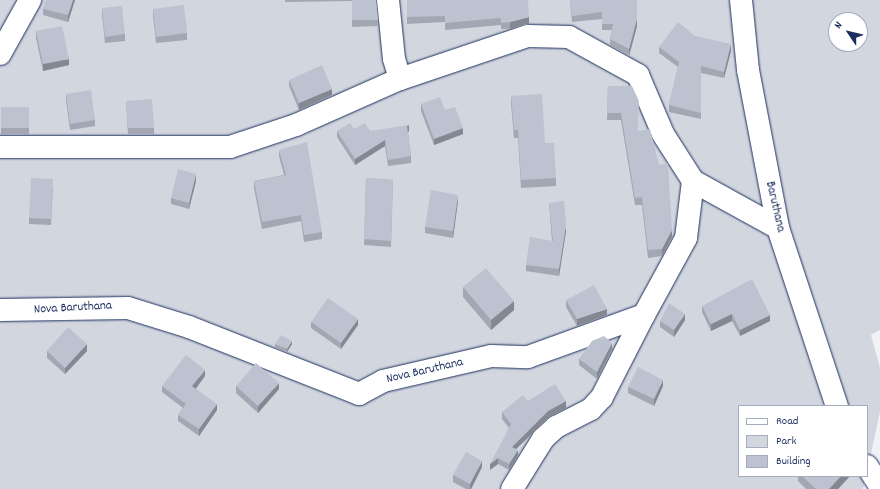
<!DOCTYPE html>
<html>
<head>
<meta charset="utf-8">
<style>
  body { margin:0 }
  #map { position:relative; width:880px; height:489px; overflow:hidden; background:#f1f2f5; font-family:Dekko,sans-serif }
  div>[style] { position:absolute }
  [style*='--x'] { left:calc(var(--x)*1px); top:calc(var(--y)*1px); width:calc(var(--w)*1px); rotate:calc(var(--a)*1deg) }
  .green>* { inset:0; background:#d2d6df }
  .roads { filter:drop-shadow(0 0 1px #1b2f5e) drop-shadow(0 0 1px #1b2f5e) }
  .minor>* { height:22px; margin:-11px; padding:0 11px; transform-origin:11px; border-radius:11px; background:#fff }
  .wall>* { inset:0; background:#a2a7b3 }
  .shaded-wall>* { inset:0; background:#848892 }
  .building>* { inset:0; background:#bcc2d0 }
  span { translate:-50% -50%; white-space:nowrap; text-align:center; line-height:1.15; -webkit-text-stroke:4px #fff; paint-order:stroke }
  .street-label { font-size:13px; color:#1b2f5e }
  .legend { position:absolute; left:738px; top:405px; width:130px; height:72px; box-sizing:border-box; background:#fff; border:1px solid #a4acbf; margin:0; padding:5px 7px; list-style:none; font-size:12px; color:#1b2f5e }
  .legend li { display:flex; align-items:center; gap:8px; height:20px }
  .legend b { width:20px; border:1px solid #a4acbf }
  .north { position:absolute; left:828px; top:12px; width:40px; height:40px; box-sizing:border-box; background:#fff; border:1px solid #a4acbf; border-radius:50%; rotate:305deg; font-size:11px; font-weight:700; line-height:16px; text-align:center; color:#1b2f5e }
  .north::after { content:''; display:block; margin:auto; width:14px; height:18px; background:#1b2f5e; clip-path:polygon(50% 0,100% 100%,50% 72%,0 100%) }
</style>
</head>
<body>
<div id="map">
  <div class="green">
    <i style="clip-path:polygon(evenodd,0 0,880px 0,880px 330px,871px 335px,880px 368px,880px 412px,867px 472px,867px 406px,739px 406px,739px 476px,866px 476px,863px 489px,0 489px,0 0,836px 20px,860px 20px,860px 44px,836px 44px,836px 20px)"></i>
  </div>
  <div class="roads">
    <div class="minor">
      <i style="--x:388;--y:0;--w:59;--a:84.2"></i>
      <i style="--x:394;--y:59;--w:21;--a:73"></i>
      <i style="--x:741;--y:0;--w:70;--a:84.3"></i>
      <i style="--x:748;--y:70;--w:161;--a:79.2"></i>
      <i style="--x:778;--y:228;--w:188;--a:71.7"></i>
      <i style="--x:0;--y:54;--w:62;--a:-60.9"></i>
      <i style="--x:0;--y:147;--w:230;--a:0"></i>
      <i style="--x:230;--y:147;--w:70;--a:-18.4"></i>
      <i style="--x:296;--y:125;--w:114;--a:-23.9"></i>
      <i style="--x:400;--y:79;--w:135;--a:-18.6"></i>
      <i style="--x:528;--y:36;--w:41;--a:1.4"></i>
      <i style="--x:569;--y:37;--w:79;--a:28.8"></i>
      <i style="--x:638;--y:75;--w:64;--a:67"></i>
      <i style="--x:663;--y:134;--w:56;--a:57.4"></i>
      <i style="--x:693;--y:181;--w:97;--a:28.9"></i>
      <i style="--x:0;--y:310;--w:128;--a:-0.9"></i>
      <i style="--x:128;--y:308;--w:64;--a:17.3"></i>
      <i style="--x:189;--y:327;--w:183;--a:21.5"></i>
      <i style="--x:359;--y:394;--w:27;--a:-28"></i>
      <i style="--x:383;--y:381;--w:111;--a:-13"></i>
      <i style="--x:491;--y:356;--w:37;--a:2"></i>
      <i style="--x:528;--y:357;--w:123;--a:-19.9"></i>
      <i style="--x:644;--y:315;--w:88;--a:-61.4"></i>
      <i style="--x:686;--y:238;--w:57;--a:-83"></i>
      <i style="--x:867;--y:466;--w:24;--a:57"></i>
      <i style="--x:512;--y:489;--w:59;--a:-58.2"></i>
      <i style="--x:543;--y:439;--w:18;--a:-43"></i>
      <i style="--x:556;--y:427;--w:39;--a:-27"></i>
      <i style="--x:591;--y:409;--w:16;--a:-47"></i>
      <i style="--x:602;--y:397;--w:92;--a:-62.9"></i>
    </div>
  </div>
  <div class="wall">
    <i style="clip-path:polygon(75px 0,68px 22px,43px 15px,43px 9px)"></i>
    <i style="clip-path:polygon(285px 0,376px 0,378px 26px,352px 27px,352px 1px,285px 2px)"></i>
    <i style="clip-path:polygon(407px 0,529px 24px,510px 29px,501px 29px,501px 25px,445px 30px,445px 22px,407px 24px)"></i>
    <i style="clip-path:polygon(570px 0,637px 0,637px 26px,629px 56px,610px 45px,610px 39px,612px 30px,602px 30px,602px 19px,572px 22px)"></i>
    <i style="clip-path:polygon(102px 8px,125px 34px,125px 41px,105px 43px,102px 15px)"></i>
    <i style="clip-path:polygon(153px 9px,187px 33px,187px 40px,156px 43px,153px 16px)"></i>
    <i style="clip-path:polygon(36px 31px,69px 65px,43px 71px,36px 38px)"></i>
    <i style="clip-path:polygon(695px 36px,731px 51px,724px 78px,701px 73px,701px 119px,669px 112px,669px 105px,678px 67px,659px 53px,659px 47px)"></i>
    <i style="clip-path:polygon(289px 80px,332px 95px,299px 110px,289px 86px)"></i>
    <i style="clip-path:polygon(608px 86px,638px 130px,672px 237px,662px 256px,648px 258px,642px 205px,635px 205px,621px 120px,607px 120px)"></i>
    <i style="clip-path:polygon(66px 94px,95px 120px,95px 126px,70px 130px,66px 100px)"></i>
    <i style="clip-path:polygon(511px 96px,545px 143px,556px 178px,556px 186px,521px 188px,518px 138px,514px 138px,511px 104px)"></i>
    <i style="clip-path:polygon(126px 101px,154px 128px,154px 134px,128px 134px)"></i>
    <i style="clip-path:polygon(421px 104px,445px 110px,463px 134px,434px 145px,421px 111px)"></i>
    <i style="clip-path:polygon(1px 107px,29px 107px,29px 134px,1px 134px)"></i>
    <i style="clip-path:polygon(354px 129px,370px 131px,409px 131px,408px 132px,411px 156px,411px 163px,388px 166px,385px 146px,355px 165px,337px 137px,337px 131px)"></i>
    <i style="clip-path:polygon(279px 150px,322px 232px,322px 239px,304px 242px,301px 221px,262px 229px,254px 188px,254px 181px,284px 175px,279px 156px)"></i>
    <i style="clip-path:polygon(366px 178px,393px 180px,391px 247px,364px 245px)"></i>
    <i style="clip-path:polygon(196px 181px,189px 209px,171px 204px,171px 198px)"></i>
    <i style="clip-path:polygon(53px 186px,51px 225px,29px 224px,29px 218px)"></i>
    <i style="clip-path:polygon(458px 201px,453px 238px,425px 233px,425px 227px)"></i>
    <i style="clip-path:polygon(549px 203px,566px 231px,559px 276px,526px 271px,526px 265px,552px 241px)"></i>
    <i style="clip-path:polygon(463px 287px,514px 310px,491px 330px,463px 297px)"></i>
    <i style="clip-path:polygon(566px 300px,607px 315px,577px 326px,566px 307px)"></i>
    <i style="clip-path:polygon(702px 306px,770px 321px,740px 336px,732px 321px,711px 331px,702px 312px)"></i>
    <i style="clip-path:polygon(685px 320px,674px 337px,660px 327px,660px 321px)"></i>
    <i style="clip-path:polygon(311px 322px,358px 325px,341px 349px,311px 328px)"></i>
    <i style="clip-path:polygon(275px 344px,292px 344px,287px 352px,275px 348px)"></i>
    <i style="clip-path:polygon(612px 349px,597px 379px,579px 365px,579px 359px)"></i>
    <i style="clip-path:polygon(47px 351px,87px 351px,65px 374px,47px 358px)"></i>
    <i style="clip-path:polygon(205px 376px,196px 389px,217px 410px,199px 436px,178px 421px,178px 415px,183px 408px,162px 392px,162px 386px)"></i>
    <i style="clip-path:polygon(236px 386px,279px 389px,258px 413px,236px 393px)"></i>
    <i style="clip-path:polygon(663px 386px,654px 406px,628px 393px,628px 387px)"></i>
    <i style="clip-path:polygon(528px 401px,566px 408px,548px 418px,516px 449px,518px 456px,509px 470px,498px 464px,490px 470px,509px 428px,502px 419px,502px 412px)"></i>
    <i style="clip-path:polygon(482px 467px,471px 489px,466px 489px,453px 482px,453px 475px)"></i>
    <i style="clip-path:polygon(798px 476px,850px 476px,838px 489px,806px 489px,798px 481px)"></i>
  </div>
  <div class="shaded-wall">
    <i style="clip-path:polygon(73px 0,75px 0,68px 22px,68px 15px)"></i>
    <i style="clip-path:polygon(529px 17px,529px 24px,510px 29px,510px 22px)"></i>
    <i style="clip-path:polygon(637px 19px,637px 26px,629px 56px,629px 49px)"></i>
    <i style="clip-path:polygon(731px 44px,731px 51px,724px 78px,724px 72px)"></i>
    <i style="clip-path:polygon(69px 59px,69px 65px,43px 71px,43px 64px)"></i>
    <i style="clip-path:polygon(332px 89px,332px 95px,299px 110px,299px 103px)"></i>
    <i style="clip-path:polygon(409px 125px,409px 131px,407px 133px,407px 126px)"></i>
    <i style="clip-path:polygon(463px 128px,463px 134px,434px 145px,434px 139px)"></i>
    <i style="clip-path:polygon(385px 140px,385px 146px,355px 165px,355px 159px)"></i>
    <i style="clip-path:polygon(196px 174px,196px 181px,189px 209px,189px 203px)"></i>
    <i style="clip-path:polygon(458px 195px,458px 201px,453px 238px,453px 231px)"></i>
    <i style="clip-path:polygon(566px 225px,566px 231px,559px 276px,559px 269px)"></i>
    <i style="clip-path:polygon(672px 230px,672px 237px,662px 256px,662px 249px)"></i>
    <i style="clip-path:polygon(514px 301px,514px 310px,491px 330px,491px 320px)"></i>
    <i style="clip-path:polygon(607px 309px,607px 315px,577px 326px,577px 319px)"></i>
    <i style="clip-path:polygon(685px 314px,685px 320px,674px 337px,674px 330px)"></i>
    <i style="clip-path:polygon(732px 314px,732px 321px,711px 331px,711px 324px)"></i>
    <i style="clip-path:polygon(770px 315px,770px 321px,740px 336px,740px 330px)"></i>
    <i style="clip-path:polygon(358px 319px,358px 325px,341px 349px,341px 343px)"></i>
    <i style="clip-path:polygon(292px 341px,292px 344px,287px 352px,287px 349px)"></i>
    <i style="clip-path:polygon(612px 343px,612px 349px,597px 379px,597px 372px)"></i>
    <i style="clip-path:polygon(87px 344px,87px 351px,65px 374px,65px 368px)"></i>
    <i style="clip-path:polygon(205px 370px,205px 376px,192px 393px,192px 386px)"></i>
    <i style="clip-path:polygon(663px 380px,663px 386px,654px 406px,654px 399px)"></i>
    <i style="clip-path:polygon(279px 383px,279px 389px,258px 413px,258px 406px)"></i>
    <i style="clip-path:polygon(566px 401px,566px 408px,548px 418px,512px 453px,512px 447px,548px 411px)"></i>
    <i style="clip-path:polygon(217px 404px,217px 410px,199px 436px,199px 429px)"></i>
    <i style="clip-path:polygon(518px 450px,518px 456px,509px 470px,509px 464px)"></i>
    <i style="clip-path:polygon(498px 458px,498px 464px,490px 470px,490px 464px)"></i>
    <i style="clip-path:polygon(482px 461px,482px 467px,471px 489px,470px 489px,470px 484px)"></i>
    <i style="clip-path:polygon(841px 476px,850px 476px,838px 489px,829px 489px)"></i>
  </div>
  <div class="building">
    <i style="clip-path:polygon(46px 0,73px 0,68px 15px,43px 9px)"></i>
    <i style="clip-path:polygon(352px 0,376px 0,378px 20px,352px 20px)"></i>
    <i style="clip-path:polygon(407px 0,528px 0,529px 17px,510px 22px,501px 23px,501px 18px,445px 23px,445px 16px,407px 17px)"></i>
    <i style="clip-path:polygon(570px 0,637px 0,637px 19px,629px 49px,610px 39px,613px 24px,602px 24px,602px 12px,572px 16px)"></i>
    <i style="clip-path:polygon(184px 5px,187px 33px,156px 37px,153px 9px)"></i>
    <i style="clip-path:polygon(122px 6px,125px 34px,105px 37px,102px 8px)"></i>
    <i style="clip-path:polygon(678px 22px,695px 36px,731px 44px,724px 72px,701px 66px,701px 113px,669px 105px,679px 62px,659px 47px)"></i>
    <i style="clip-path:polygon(62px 26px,69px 59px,43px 64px,36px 31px)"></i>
    <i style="clip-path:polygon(322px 65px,332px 89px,299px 103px,289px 80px)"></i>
    <i style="clip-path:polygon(608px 86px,632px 86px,639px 101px,638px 131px,650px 129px,659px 165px,668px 163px,672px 230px,662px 249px,648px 250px,642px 197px,635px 198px,621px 113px,607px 113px)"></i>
    <i style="clip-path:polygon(91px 90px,95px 120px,70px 124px,66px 94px)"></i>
    <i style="clip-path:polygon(542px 94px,545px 143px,554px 143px,556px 178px,521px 180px,518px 130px,514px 130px,511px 96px)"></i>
    <i style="clip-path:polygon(440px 97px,445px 110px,455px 107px,463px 128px,434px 139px,421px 104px)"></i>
    <i style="clip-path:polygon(152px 99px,154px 128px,128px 128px,126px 101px)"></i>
    <i style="clip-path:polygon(1px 107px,29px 107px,29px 128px,1px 128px)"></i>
    <i style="clip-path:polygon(350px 123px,354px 129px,365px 123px,370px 131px,409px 125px,407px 126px,411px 156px,388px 160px,385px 140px,355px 159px,337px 131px)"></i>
    <i style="clip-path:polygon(307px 142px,322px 232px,304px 235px,301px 215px,262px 222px,254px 181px,286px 175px,279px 150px)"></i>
    <i style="clip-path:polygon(178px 169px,196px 174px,189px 203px,171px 198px)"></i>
    <i style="clip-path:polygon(31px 178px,53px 179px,51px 219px,29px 218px)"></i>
    <i style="clip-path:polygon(366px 178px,393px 180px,391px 241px,364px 239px)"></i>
    <i style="clip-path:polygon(431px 190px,458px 195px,453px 231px,425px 227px)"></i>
    <i style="clip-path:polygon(564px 201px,566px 225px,559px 269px,526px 265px,530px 237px,553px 241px,549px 203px)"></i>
    <i style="clip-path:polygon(486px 268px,514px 301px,491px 320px,463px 287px)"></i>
    <i style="clip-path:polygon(752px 279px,770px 315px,740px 330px,732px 314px,711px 324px,702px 306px)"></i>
    <i style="clip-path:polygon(594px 285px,607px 309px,577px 319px,566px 300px)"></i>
    <i style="clip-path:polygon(328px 298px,358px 319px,341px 343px,311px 322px)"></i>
    <i style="clip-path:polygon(669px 303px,685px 314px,674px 330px,660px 321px)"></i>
    <i style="clip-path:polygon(68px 327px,87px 344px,65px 368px,47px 351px)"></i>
    <i style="clip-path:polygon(281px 335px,292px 341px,287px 349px,275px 344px)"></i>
    <i style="clip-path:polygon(604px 336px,612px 343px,597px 372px,579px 359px,592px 341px)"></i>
    <i style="clip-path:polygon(186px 355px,205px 370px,192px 386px,217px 404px,199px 429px,178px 415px,186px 404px,162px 386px)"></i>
    <i style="clip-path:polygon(256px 363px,279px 383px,258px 406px,236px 386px)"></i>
    <i style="clip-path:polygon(638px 367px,663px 380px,654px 399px,628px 387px)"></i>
    <i style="clip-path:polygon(555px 384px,566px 401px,548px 411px,512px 447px,518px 450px,509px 464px,498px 458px,490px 464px,511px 424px,502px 412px,523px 395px,528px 401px)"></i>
    <i style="clip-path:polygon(466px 452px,482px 461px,470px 484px,453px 475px)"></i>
    <i style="clip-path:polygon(802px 476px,841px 476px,829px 489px,816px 489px)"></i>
  </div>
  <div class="street-label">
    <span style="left:774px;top:207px;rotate:77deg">Baruthana</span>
    <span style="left:73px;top:309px;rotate:-3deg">Nova Baruthana</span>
    <span style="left:425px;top:372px;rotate:-13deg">Nova Baruthana</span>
  </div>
  <ul class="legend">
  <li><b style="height:5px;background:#fff"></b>Road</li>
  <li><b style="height:11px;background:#d2d6df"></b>Park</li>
  <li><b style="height:11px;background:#bcc2d0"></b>Building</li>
  </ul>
  <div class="north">N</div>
</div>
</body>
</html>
